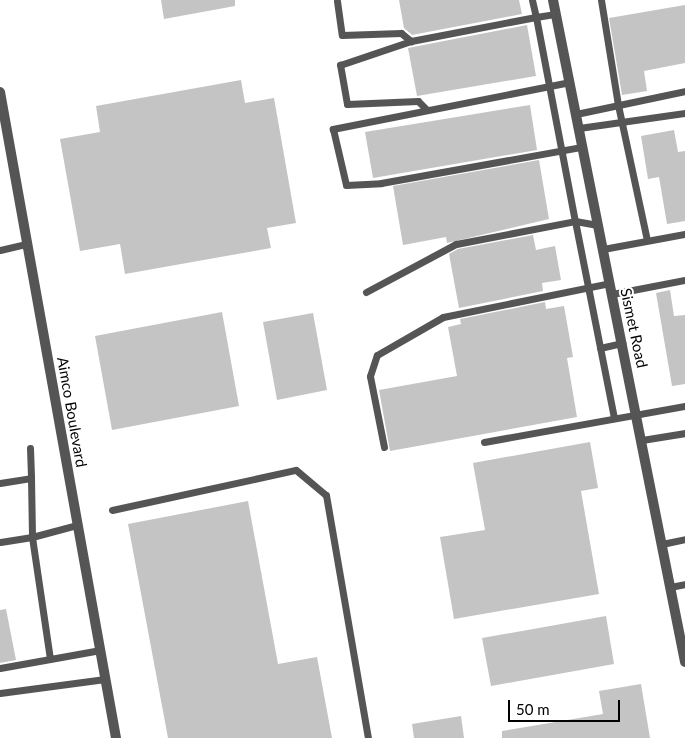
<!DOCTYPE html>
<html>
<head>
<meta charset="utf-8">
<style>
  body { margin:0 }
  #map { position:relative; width:685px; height:738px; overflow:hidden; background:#fff; font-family:Lato,sans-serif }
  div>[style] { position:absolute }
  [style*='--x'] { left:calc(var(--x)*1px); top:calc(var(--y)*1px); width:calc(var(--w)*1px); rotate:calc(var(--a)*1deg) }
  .building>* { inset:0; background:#c4c4c4 }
  .service>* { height:7px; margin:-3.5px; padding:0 3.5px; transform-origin:3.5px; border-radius:3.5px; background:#555 }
  .minor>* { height:10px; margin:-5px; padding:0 5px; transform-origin:5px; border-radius:5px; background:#555 }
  span { translate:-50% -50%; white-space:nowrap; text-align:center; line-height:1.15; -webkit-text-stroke:4px #fff; paint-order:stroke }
  .street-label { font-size:15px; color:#000 }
  .scale { position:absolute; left:508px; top:700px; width:112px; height:22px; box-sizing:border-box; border:2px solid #000; border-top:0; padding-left:6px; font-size:15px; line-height:18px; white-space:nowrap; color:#000; -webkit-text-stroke:4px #fff; paint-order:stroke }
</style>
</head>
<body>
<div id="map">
  <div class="building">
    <i style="clip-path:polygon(161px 0,235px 0,235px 6px,164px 19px)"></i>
    <i style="clip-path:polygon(399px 0,519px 0,522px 14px,412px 35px,404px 28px)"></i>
    <i style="clip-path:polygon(685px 5px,685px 63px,644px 71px,647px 91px,622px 95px,609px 18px)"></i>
    <i style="clip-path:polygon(527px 25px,536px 76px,417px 96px,408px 48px)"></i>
    <i style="clip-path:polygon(241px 80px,245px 103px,274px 98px,296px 223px,267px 228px,271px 248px,125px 274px,120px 244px,80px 251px,60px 139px,100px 132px,96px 106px)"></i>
    <i style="clip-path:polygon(530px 105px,537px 150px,373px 178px,365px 132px)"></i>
    <i style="clip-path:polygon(674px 130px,678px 152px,685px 151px,685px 221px,667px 224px,659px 177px,648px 179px,641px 136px)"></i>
    <i style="clip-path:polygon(539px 160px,549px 219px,447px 243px,446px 237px,403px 245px,393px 186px)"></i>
    <i style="clip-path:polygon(533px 235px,536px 250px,555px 246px,561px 280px,542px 283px,543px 291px,459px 308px,449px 254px,458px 249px)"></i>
    <i style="clip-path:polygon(670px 290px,674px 316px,685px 315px,685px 384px,672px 386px,656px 293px)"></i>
    <i style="clip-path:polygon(545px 302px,546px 309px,564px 306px,573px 357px,567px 358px,577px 417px,390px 451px,379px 390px,457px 376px,448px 327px,461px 324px,460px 319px)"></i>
    <i style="clip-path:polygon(222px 312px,239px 406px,112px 430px,95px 336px)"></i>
    <i style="clip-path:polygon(313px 313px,327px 390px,277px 400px,263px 322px)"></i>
    <i style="clip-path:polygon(590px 442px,598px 488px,581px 491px,599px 594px,454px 619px,440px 537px,485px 530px,473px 463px)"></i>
    <i style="clip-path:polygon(248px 501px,278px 664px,317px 657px,332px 738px,168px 738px,128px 524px)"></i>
    <i style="clip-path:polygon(6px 609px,16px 660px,0 663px,0 610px)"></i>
    <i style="clip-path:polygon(606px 616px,614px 664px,491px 686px,482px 638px)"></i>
    <i style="clip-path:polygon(641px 684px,650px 738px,502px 738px,502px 731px,603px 714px,599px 691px)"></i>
    <i style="clip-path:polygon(461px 716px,464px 738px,414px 738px,412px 724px)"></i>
  </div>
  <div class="service">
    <i style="--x:532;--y:0;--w:17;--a:77"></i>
    <i style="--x:536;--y:17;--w:20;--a:-9"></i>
    <i style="--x:601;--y:0;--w:106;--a:80.8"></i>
    <i style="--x:618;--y:105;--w:138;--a:77.9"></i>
    <i style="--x:337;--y:1;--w:34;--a:82"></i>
    <i style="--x:342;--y:35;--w:59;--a:-1.9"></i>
    <i style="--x:401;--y:33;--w:13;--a:39"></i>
    <i style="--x:570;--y:82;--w:242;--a:168.8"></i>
    <i style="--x:333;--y:129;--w:57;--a:76.9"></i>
    <i style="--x:346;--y:185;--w:35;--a:-3"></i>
    <i style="--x:381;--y:183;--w:204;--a:-10.2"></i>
    <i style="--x:426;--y:109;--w:11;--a:-135"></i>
    <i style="--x:418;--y:101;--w:71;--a:177.6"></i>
    <i style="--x:347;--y:104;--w:40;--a:-100"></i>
    <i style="--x:340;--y:65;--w:75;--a:-18.7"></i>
    <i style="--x:411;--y:41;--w:127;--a:-10.9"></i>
    <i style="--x:536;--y:17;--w:208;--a:79.2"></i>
    <i style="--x:575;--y:221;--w:23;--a:10"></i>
    <i style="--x:576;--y:114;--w:111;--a:-11.9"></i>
    <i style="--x:579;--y:128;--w:107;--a:-8.1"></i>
    <i style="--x:603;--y:249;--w:83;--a:-10.4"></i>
    <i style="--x:0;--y:250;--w:28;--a:-13"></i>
    <i style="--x:366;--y:292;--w:102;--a:-28.1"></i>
    <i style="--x:456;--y:244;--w:121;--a:-10.9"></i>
    <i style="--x:575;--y:221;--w:201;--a:78.8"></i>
    <i style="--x:612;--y:294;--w:74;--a:-10.9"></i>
    <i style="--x:600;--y:348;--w:23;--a:-13"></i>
    <i style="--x:642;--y:440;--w:44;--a:-9.2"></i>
    <i style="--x:484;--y:442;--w:204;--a:-10.2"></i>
    <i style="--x:384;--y:447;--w:72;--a:-101.2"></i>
    <i style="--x:370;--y:376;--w:22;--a:-72"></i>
    <i style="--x:377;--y:355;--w:76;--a:-29.9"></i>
    <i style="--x:443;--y:317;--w:170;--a:-11.5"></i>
    <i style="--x:30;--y:448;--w:30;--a:88"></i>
    <i style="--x:0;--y:483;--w:31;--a:-9"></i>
    <i style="--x:31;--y:478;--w:59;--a:89"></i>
    <i style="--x:32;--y:537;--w:32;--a:171"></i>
    <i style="--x:112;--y:510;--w:188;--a:-12.3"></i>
    <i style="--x:296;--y:470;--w:39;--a:40"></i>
    <i style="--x:326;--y:495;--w:247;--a:80.2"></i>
    <i style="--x:662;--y:544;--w:24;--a:-12"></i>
    <i style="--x:670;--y:587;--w:15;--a:-11"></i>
    <i style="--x:50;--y:659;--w:123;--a:-98.4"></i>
    <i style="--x:32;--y:537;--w:47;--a:-14.9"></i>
    <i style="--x:0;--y:668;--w:102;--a:-10.2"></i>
    <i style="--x:0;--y:693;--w:106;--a:-7.6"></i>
  </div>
  <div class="minor">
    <i style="--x:553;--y:0;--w:675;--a:78.72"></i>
    <i style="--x:0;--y:92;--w:656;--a:79.82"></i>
  </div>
  <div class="street-label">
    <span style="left:634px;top:328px;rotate:78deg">Sismet Road</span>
    <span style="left:72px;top:412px;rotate:80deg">Aimco Boulevard</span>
  </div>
  <div class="scale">50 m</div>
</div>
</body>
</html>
